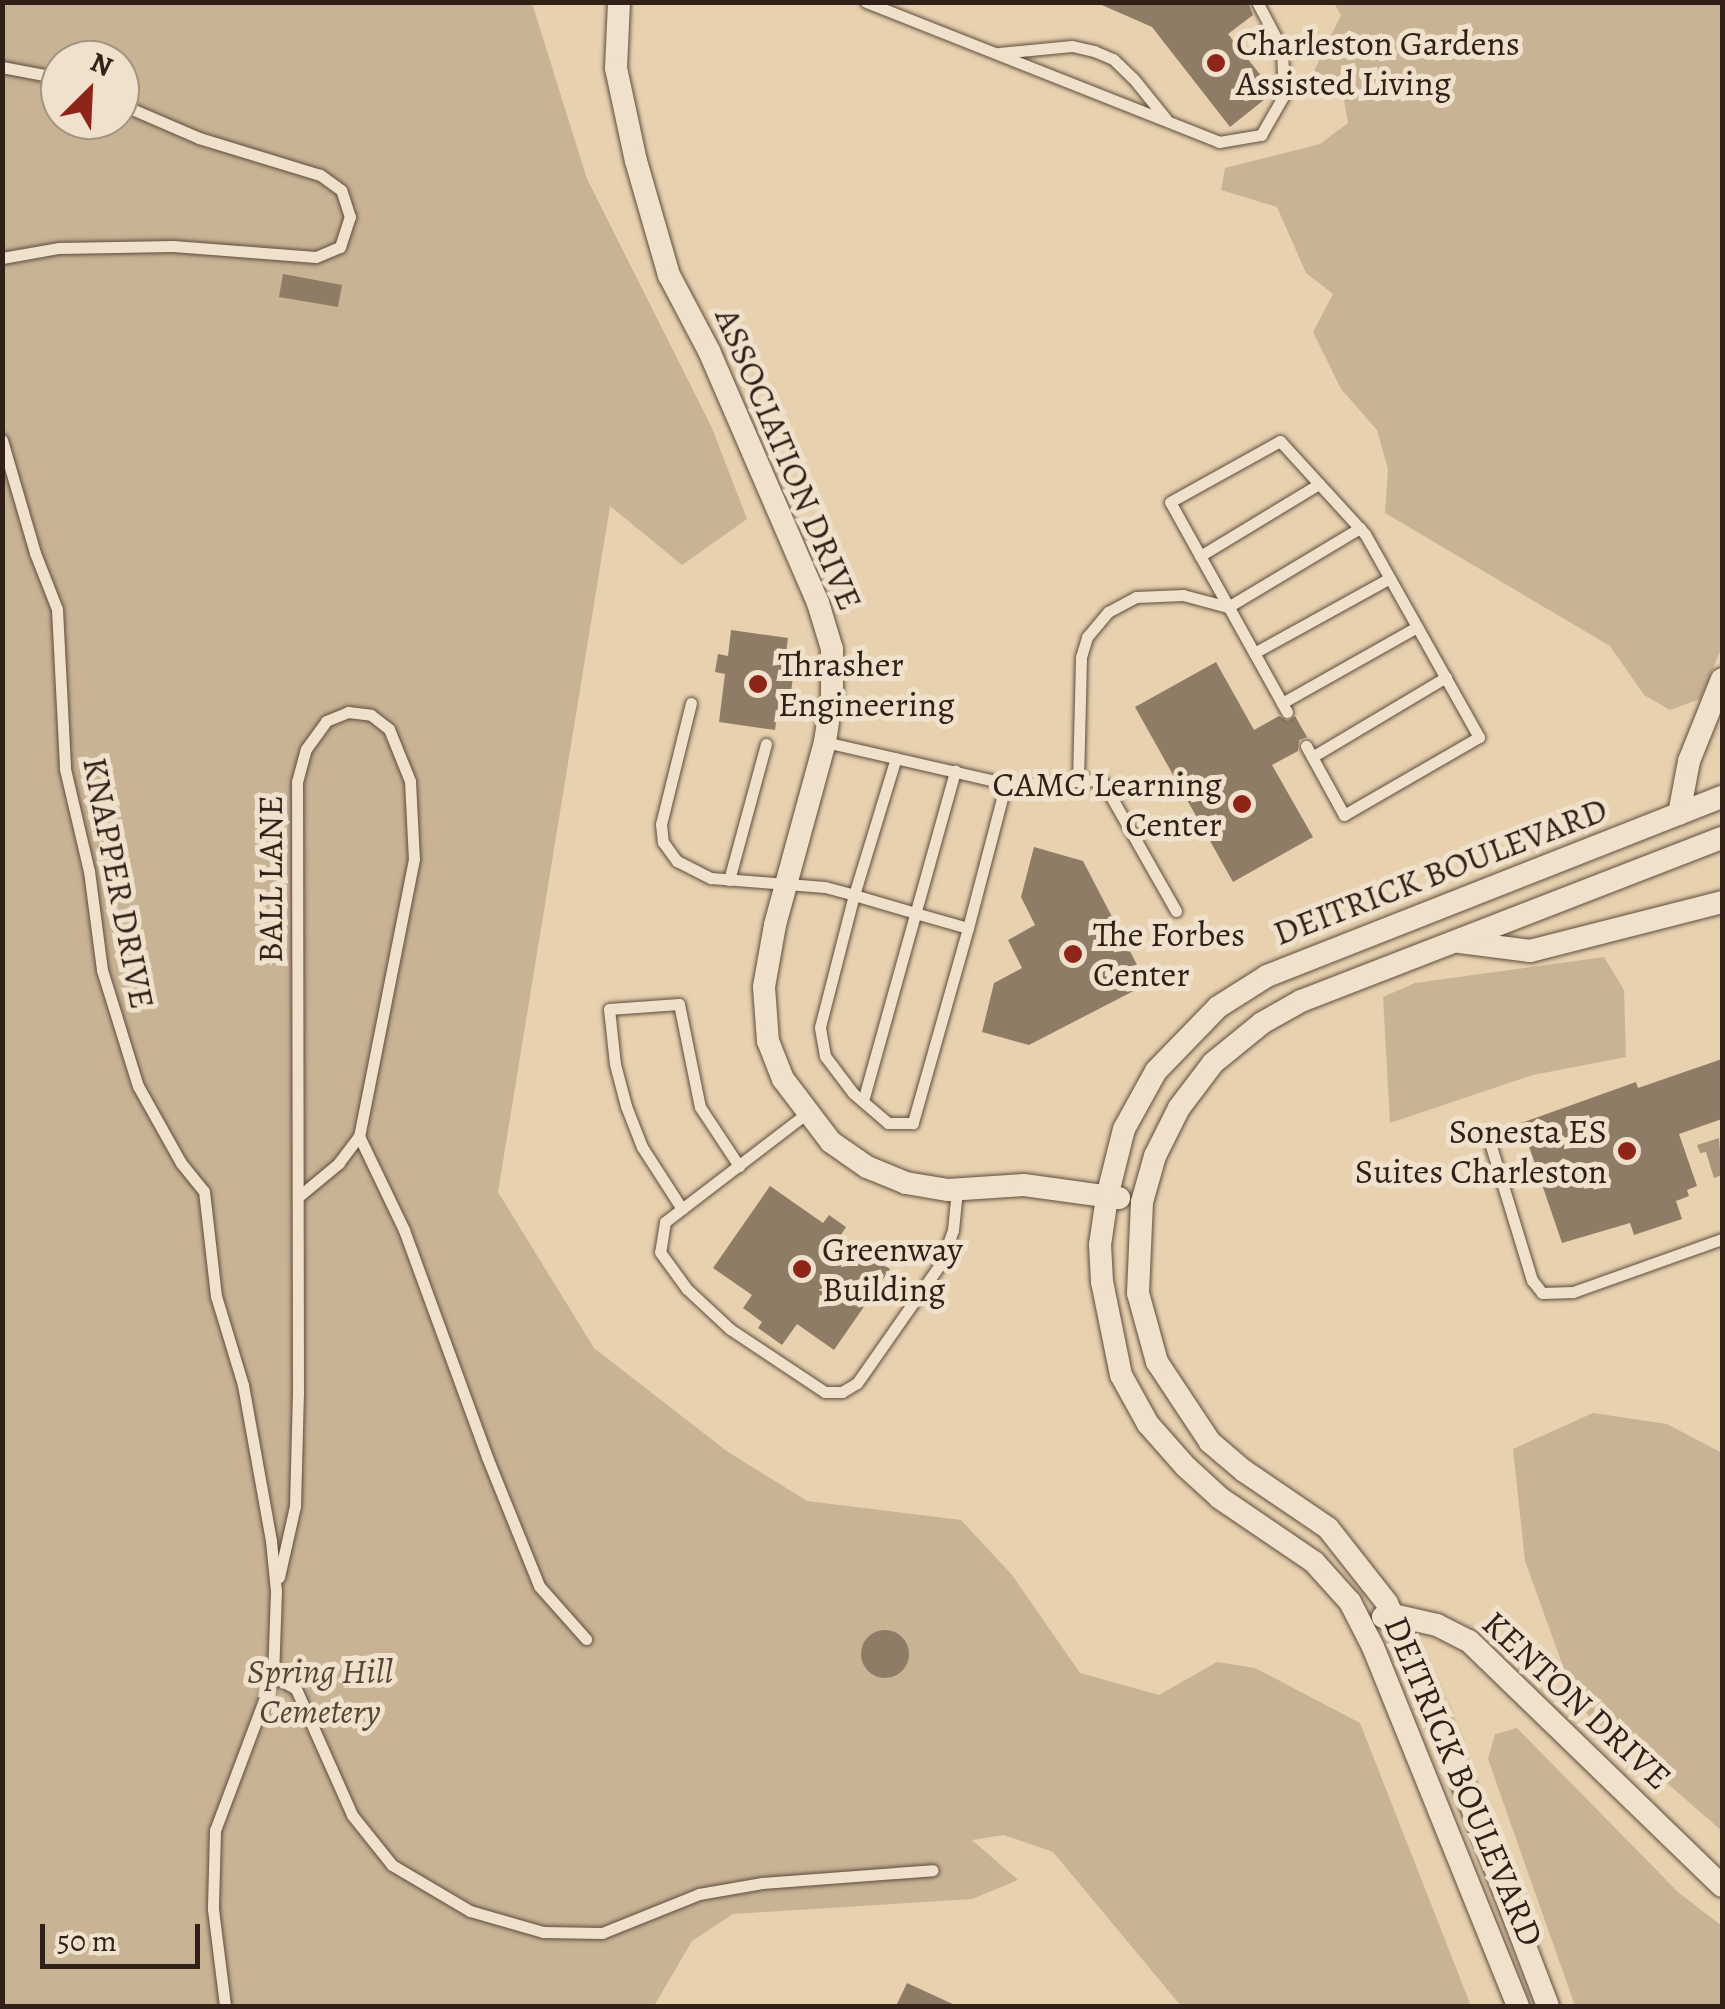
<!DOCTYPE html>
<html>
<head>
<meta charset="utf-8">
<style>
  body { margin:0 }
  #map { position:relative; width:1725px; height:2009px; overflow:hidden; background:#e7d1af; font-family:Alegreya,serif }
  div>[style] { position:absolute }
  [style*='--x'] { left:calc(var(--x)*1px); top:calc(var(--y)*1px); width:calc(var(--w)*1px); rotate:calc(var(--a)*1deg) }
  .green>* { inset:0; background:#c8b395 }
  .water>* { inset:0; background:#a9957c }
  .building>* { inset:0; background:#8f7c67 }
  .round { border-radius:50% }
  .roads { filter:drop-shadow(0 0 2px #5e4c3e) drop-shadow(0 0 2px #5e4c3e) }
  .lane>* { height:11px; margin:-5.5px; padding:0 5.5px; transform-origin:5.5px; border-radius:5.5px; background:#efe1cb }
  .street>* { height:22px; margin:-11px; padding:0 11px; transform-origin:11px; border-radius:11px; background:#efe1cb }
  .dots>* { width:28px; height:28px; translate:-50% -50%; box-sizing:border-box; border:5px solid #efe1cb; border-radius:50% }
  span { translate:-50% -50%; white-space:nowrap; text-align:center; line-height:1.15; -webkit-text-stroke:10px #efe1cb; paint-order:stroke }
  .poi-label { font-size:35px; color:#302018 }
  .left { translate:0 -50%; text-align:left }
  .right { translate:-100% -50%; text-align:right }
  .street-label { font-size:35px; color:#302018 }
  .park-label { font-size:35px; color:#564537; font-style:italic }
  .frame { position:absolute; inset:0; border:5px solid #302018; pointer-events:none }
  .north { position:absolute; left:40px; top:40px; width:100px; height:100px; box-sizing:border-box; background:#efe1cb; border:2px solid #a39483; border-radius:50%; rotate:24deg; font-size:28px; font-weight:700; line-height:40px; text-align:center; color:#302018 }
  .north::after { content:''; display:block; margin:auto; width:35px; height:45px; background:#8f2418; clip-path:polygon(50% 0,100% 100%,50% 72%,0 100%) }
  .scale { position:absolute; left:40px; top:1924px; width:160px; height:45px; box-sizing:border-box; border:5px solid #302018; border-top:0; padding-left:12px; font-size:30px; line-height:35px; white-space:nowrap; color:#302018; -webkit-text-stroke:8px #efe1cb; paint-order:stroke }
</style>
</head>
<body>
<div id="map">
  <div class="green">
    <i style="clip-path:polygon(evenodd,3px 3px,532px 3px,587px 179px,712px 428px,747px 519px,682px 565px,610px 506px,498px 1192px,594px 1348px,728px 1452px,807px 1501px,961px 1520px,1012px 1575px,1080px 1673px,1159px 1695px,1217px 1662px,1255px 1668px,1360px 1723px,1471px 2006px,1181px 2006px,1053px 1852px,1004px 1835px,972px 1840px,1018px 1880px,972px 1899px,733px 1914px,692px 1941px,654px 2006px,3px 2006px,3px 3px,60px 60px,120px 60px,120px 120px,60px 120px,60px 60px)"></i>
    <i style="clip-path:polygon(1334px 3px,1722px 3px,1722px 647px,1700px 699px,1670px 710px,1644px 695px,1610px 646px,1385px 513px,1388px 469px,1377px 430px,1341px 389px,1313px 332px,1333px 294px,1306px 273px,1277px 207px,1221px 190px,1225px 168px,1320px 144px,1348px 123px,1342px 89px,1314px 71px,1341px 15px)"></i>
    <i style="clip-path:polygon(1604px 957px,1624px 990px,1626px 1057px,1533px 1075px,1390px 1123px,1383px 997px,1415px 983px)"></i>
    <i style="clip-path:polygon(1593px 1413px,1667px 1424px,1722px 1453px,1722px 1831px,1577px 1705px,1525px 1561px,1513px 1449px)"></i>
    <i style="clip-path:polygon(1517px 1728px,1679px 1893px,1722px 1926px,1722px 2006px,1575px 2006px,1488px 1759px,1495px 1734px)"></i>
  </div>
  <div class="water">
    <i style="clip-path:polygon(1719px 1138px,1722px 1175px,1714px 1178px,1706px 1152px,1700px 1153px,1697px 1145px)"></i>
  </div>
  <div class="building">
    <i style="clip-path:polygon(1095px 2px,1248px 2px,1253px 15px,1228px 34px,1274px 92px,1230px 127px,1152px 27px)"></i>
    <i style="clip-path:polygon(283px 274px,342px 285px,338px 307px,279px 297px)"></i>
    <i style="clip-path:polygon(731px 630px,788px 638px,783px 675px,793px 676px,791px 693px,780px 691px,775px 730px,719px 722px,725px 674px,715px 672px,718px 654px,728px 656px)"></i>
    <i style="clip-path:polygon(1216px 662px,1254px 730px,1279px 716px,1288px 721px,1295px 716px,1307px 737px,1299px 740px,1298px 751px,1272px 765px,1313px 837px,1233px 882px,1135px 707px)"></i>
    <i style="clip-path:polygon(1034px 847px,1083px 861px,1147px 984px,1029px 1045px,982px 1032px,994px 983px,1022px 968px,1008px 940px,1035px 925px,1021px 897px)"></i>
    <i style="clip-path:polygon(1722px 1059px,1722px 1119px,1679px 1134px,1697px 1186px,1687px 1190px,1689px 1196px,1676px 1201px,1682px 1219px,1634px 1235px,1630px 1223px,1562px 1243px,1521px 1123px,1636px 1082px,1638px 1088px)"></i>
    <i style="clip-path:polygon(770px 1186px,823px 1223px,829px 1215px,846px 1227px,841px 1235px,890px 1269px,834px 1350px,797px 1324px,782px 1345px,758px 1328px,762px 1322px,743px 1308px,752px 1295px,713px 1268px)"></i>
    <i class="round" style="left:861px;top:1630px;width:48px;height:48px"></i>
    <i style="clip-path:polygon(907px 1983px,957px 2006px,896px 2006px)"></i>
  </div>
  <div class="roads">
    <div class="lane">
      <i style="--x:866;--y:2;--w:380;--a:21.6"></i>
      <i style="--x:1219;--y:142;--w:43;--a:-9.5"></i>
      <i style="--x:1261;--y:135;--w:46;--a:-60.1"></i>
      <i style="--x:1284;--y:95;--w:46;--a:-92.5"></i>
      <i style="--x:1282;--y:49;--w:53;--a:-118"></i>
      <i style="--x:999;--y:53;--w:73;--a:-5.5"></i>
      <i style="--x:1072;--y:46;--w:23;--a:13"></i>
      <i style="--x:1094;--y:51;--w:21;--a:23"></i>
      <i style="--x:1113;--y:59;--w:28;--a:44"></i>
      <i style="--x:1133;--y:78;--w:53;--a:51.2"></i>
      <i style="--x:2;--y:67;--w:59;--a:10.7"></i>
      <i style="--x:2;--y:258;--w:58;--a:-10"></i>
      <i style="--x:59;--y:248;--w:114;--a:-1"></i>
      <i style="--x:173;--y:246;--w:143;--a:4.4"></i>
      <i style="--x:316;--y:257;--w:26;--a:-23"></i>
      <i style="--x:340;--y:247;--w:32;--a:-72"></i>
      <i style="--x:350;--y:217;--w:28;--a:-108"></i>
      <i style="--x:341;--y:190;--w:26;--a:-144"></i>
      <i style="--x:320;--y:175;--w:127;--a:-163"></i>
      <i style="--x:199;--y:138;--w:86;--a:-156.7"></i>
      <i style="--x:2;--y:440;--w:118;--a:73.7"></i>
      <i style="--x:35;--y:553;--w:60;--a:68.6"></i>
      <i style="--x:57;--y:609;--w:160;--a:87.1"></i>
      <i style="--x:65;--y:769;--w:105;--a:76.8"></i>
      <i style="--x:89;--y:871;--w:100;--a:82.5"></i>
      <i style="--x:102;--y:970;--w:121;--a:72.8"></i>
      <i style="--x:138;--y:1086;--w:88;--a:60.8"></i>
      <i style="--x:181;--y:1163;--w:36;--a:51"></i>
      <i style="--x:204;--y:1191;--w:106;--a:83.5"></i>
      <i style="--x:216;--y:1296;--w:93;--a:73.1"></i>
      <i style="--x:243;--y:1385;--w:158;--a:79.8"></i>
      <i style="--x:271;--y:1541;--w:50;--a:84.3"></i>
      <i style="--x:276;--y:1591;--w:85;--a:92"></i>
      <i style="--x:273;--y:1676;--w:165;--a:110.6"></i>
      <i style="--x:215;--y:1830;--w:79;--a:91.5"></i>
      <i style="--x:213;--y:1909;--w:98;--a:82.9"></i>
      <i style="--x:1200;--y:556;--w:139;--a:-31.2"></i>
      <i style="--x:1254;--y:653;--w:155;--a:-28.9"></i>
      <i style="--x:691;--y:703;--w:125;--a:103.9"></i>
      <i style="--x:661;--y:824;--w:18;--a:84"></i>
      <i style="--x:663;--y:842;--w:24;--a:54"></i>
      <i style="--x:677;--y:861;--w:38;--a:27"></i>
      <i style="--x:711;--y:878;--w:114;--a:4.5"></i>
      <i style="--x:825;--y:887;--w:30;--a:15"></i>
      <i style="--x:854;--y:895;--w:64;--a:16.4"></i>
      <i style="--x:915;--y:913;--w:55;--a:15.8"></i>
      <i style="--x:968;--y:928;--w:203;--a:105.8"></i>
      <i style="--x:913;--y:1123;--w:25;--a:180"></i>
      <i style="--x:888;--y:1123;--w:46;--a:-139.4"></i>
      <i style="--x:853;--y:1093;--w:46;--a:-127.1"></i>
      <i style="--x:825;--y:1056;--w:29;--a:-100"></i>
      <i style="--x:820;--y:1027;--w:136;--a:-75.6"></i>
      <i style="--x:854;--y:895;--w:143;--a:-73"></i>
      <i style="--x:1282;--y:703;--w:155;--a:-29.4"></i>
      <i style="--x:1287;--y:712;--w:240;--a:-119.1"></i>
      <i style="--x:1170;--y:502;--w:126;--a:-29"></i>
      <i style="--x:1280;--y:441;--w:126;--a:47.6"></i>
      <i style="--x:1365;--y:534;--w:233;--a:60.7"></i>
      <i style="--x:1479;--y:737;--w:156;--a:150"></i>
      <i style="--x:1344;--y:815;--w:79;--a:-118.8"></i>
      <i style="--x:825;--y:742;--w:193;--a:12.9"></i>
      <i style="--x:1013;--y:785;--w:65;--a:-3.5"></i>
      <i style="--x:1312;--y:757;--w:156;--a:-30.8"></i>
      <i style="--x:729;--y:880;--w:141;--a:-74.8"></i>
      <i style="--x:1176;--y:911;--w:144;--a:-119.6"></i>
      <i style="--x:1105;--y:786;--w:7;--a:-124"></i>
      <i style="--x:1101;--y:780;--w:23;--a:178"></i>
      <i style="--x:1078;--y:781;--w:124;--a:-88.6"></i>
      <i style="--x:1081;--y:657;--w:21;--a:-73"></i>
      <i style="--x:1087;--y:637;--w:33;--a:-50"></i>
      <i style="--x:1108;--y:612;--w:32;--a:-28"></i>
      <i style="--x:1136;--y:597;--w:47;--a:-2.4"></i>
      <i style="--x:1183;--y:595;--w:47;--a:14.9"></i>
      <i style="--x:1228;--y:607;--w:154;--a:-30.9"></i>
      <i style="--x:968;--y:928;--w:150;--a:-75.3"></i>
      <i style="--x:863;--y:1101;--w:343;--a:-74.4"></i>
      <i style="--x:807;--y:1113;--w:179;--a:142.5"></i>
      <i style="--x:665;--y:1222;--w:30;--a:99"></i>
      <i style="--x:660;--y:1252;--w:46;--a:53.9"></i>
      <i style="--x:687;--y:1289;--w:59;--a:42.9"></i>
      <i style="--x:730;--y:1329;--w:114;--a:33.6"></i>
      <i style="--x:825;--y:1392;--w:17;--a:0"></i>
      <i style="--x:842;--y:1392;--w:17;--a:-31"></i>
      <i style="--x:857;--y:1383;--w:146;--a:-55"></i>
      <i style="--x:941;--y:1263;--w:35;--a:-70"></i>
      <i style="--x:953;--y:1230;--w:40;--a:-84.3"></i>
      <i style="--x:1487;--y:1133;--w:154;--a:73"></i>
      <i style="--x:1532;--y:1280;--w:16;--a:52"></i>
      <i style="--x:1542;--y:1293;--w:31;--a:-2"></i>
      <i style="--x:1573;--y:1292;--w:158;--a:-19.6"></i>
      <i style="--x:359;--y:1136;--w:104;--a:64.4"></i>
      <i style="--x:404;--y:1230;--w:242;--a:69.9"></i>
      <i style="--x:487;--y:1457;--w:139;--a:68"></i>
      <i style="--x:539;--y:1586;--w:71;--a:48.4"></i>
      <i style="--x:682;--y:1209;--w:74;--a:-122.8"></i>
      <i style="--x:642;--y:1147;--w:44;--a:-111.3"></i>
      <i style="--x:626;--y:1106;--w:43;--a:-104.7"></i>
      <i style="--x:615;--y:1064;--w:55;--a:-96.2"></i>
      <i style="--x:609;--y:1009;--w:70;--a:-4.1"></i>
      <i style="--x:679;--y:1004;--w:105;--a:78.5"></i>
      <i style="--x:700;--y:1107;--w:71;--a:56.5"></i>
      <i style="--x:279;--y:1577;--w:73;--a:-77.3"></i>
      <i style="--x:295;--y:1506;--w:112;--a:-88.5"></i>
      <i style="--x:298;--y:1394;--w:612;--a:-90.09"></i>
      <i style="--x:297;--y:782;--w:34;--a:-75"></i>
      <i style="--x:306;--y:749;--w:34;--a:-54"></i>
      <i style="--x:326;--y:721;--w:24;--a:-22"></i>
      <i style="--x:348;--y:712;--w:23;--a:7"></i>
      <i style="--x:371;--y:715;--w:23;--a:38"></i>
      <i style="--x:389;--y:729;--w:56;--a:68"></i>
      <i style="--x:410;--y:781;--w:78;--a:87.1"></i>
      <i style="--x:414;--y:859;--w:282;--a:101.2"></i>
      <i style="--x:359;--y:1136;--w:34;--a:127"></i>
      <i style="--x:339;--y:1163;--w:53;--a:140.3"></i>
      <i style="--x:273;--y:1676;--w:26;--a:29"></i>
      <i style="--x:296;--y:1689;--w:138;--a:66"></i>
      <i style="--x:352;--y:1815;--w:64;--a:51.3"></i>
      <i style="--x:392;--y:1865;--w:91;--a:30.5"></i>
      <i style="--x:470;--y:1911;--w:76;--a:16"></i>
      <i style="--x:543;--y:1932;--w:59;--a:1"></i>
      <i style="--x:602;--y:1933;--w:105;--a:-21.9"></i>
      <i style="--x:699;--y:1894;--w:64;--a:-9.9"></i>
      <i style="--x:762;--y:1883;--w:171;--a:-4.3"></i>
    </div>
    <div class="street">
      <i style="--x:619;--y:2;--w:66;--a:92.6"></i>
      <i style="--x:616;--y:68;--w:95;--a:77.9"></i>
      <i style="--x:636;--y:161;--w:119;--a:73.9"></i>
      <i style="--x:669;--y:275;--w:86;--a:62.2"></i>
      <i style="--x:709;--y:351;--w:275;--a:66.6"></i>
      <i style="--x:818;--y:603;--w:48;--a:73.1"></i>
      <i style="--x:832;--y:649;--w:47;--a:90"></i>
      <i style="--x:832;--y:696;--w:47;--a:98.7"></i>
      <i style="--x:825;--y:742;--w:190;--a:105.3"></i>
      <i style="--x:775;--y:925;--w:63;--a:100.1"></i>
      <i style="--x:764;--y:987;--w:54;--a:85.8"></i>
      <i style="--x:768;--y:1041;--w:41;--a:68.5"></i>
      <i style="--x:783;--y:1079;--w:79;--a:52.7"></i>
      <i style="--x:831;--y:1142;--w:44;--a:34.8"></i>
      <i style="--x:867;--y:1167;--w:42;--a:22.3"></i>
      <i style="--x:906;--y:1183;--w:43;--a:9.5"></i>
      <i style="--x:948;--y:1190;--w:76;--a:-3.8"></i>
      <i style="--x:1024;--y:1185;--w:96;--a:7.8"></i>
      <i style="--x:1679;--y:814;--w:54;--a:-79.3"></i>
      <i style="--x:1689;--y:761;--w:88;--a:-68.1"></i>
      <i style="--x:1460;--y:942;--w:71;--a:7.3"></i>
      <i style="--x:1530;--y:951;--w:198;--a:-14.3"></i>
      <i style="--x:1383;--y:1617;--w:10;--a:-11"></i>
      <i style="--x:1393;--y:1615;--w:45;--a:12.8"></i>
      <i style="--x:1437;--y:1625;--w:36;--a:27"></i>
      <i style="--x:1469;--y:1641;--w:352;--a:44.1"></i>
      <i style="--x:1518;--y:2006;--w:387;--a:-112"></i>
      <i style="--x:1373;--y:1647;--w:51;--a:-117.1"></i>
      <i style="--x:1350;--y:1602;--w:54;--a:-132"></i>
      <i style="--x:1314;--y:1562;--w:114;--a:-145.8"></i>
      <i style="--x:1220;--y:1498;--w:46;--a:-137.6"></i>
      <i style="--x:1186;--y:1467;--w:57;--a:-131.5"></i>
      <i style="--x:1148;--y:1424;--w:56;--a:-118.9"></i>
      <i style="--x:1121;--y:1375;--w:95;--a:-101.5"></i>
      <i style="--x:1102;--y:1282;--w:37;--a:-93"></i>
      <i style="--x:1100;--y:1245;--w:49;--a:-81.7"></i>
      <i style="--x:1107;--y:1197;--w:70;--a:-76"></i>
      <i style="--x:1124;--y:1129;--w:66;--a:-61.1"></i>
      <i style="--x:1156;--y:1071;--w:89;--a:-45.9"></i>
      <i style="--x:1218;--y:1007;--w:58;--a:-32.3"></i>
      <i style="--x:1267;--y:976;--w:489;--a:-21.5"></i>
      <i style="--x:1548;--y:2006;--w:315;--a:-111"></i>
      <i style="--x:1435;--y:1712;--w:119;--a:-113.8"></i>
      <i style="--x:1387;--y:1603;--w:95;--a:-128.2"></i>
      <i style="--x:1328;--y:1528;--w:102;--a:-145.8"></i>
      <i style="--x:1244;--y:1471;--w:45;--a:-139.5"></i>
      <i style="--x:1210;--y:1442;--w:96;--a:-123.5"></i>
      <i style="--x:1157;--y:1362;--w:72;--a:-105.4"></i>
      <i style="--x:1138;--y:1293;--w:91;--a:-87.5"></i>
      <i style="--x:1142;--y:1202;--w:48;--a:-74.2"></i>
      <i style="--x:1155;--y:1156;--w:54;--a:-63.4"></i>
      <i style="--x:1179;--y:1108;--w:56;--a:-52.9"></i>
      <i style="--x:1213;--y:1063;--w:63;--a:-39.2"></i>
      <i style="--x:1262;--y:1023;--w:45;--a:-29.4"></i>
      <i style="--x:1301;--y:1001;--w:451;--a:-21.2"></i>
    </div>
  </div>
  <div class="dots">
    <i style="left:1216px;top:63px;background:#8f2418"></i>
    <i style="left:758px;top:684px;background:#8f2418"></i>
    <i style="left:1242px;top:804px;background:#8f2418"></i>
    <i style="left:1073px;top:954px;background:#8f2418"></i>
    <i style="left:1627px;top:1151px;background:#8f2418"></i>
    <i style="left:802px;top:1269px;background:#8f2418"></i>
  </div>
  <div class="poi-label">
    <span class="left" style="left:1236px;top:63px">Charleston Gardens<br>Assisted Living</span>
    <span class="left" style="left:778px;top:684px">Thrasher<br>Engineering</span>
    <span class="right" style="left:1222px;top:804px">CAMC Learning<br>Center</span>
    <span class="left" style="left:1093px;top:954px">The Forbes<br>Center</span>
    <span class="right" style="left:1607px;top:1151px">Sonesta ES<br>Suites Charleston</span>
    <span class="left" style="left:822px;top:1269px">Greenway<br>Building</span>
  </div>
  <div class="street-label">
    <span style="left:789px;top:459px;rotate:67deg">ASSOCIATION DRIVE</span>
    <span style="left:1440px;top:871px;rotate:-21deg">DEITRICK BOULEVARD</span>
    <span style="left:270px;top:879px;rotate:-90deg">BALL LANE</span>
    <span style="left:119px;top:883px;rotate:79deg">KNAPPER DRIVE</span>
    <span style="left:1577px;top:1700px;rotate:43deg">KENTON DRIVE</span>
    <span style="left:1464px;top:1781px;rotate:67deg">DEITRICK BOULEVARD</span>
  </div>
  <div class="park-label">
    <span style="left:320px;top:1691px">Spring Hill<br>Cemetery</span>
  </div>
  <div class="frame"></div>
  <div class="north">N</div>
  <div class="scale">50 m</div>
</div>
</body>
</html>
